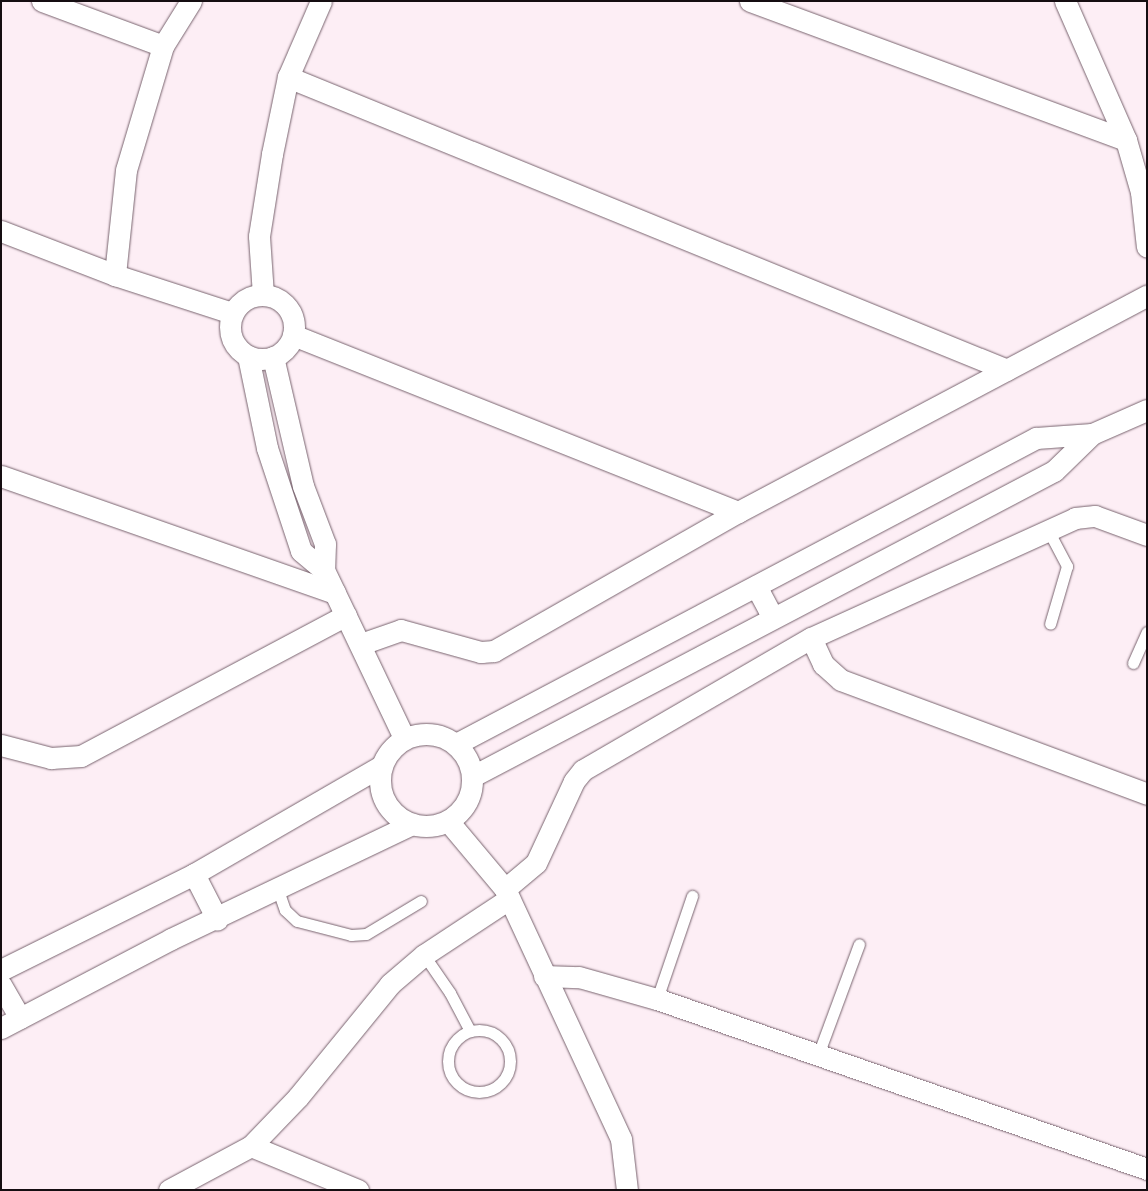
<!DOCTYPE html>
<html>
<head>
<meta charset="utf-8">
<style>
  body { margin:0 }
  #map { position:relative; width:1148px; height:1191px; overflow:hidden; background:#fdeef5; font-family:Helvetica,sans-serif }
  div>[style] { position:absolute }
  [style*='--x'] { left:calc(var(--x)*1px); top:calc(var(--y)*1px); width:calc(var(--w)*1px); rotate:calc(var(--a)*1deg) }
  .roads { filter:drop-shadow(0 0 1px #78636e) drop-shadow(0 0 1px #78636e) }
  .lane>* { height:11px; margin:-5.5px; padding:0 5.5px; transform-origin:5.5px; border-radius:5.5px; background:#fff }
  .lane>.ring { margin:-5.5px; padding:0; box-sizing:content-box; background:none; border:11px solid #fff; border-radius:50% }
  .street>* { height:21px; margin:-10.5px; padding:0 10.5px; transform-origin:10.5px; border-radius:10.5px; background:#fff }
  .street>.ring { margin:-10.5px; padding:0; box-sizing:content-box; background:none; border:21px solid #fff; border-radius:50% }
  span { translate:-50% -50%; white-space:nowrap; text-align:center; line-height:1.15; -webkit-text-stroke:5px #fff; paint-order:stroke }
  .frame { position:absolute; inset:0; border:2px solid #150d11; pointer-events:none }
</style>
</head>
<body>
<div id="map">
  <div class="roads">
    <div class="lane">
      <i style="--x:1048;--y:530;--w:41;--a:62.2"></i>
      <i style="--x:1067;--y:566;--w:60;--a:106.3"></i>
      <i style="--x:1133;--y:663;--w:34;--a:-66"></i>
      <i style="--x:278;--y:890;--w:21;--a:71"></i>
      <i style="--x:285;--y:910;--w:16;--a:43"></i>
      <i style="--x:297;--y:921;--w:56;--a:14.5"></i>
      <i style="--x:351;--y:935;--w:15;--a:-4"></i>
      <i style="--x:366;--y:934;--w:64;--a:-31"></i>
      <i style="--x:424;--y:955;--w:46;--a:55.6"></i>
      <i style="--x:450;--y:993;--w:43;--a:62.2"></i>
      <i style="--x:657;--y:999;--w:109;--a:-71.2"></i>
      <i class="ring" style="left:448px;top:1030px;width:51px;height:51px"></i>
      <i style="--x:818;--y:1055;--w:118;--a:-69.7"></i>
    </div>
    <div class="street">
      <i style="--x:42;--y:1;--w:129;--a:20.4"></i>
      <i style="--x:191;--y:1;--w:53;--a:121.9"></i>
      <i style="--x:163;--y:46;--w:129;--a:106.6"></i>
      <i style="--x:126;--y:170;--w:106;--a:96"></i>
      <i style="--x:115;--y:275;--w:123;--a:18"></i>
      <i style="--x:750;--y:1;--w:401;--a:20.3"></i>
      <i style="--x:1065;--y:1;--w:152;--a:66.3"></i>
      <i style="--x:1126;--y:140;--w:54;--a:73.9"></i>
      <i style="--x:1141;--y:192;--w:55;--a:83.8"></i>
      <i style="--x:288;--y:77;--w:776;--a:22.17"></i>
      <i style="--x:1;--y:231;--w:122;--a:21.1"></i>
      <i style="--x:263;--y:295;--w:59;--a:-93.9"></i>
      <i style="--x:259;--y:236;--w:83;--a:-81"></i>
      <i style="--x:272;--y:154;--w:79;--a:-78.3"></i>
      <i style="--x:288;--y:77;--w:83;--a:-66.5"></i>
      <i class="ring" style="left:230px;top:295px;width:43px;height:43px"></i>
      <i style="--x:293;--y:335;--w:479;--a:21.7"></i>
      <i style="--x:248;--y:356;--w:94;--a:78.3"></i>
      <i style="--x:267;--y:448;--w:108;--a:71.7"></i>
      <i style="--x:301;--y:551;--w:30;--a:40"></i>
      <i style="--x:324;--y:570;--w:186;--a:64.5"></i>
      <i style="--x:273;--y:357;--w:132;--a:76.9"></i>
      <i style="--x:303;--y:486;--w:62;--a:69.2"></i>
      <i style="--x:325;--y:544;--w:26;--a:92"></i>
      <i style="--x:1;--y:476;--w:354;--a:19.3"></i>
      <i style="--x:756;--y:586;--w:36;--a:62"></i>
      <i style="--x:811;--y:638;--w:29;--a:65"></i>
      <i style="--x:823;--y:664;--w:24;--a:42"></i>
      <i style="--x:841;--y:680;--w:327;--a:20.4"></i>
      <i style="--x:361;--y:644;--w:42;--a:-19.3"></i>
      <i style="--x:401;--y:630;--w:83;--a:15.4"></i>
      <i style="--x:481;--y:652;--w:13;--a:-4"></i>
      <i style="--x:494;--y:651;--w:281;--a:-29.7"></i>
      <i style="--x:738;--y:512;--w:463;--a:-27.9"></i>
      <i class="ring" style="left:380px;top:734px;width:71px;height:71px"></i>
      <i style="--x:456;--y:744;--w:656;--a:-27.82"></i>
      <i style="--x:1036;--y:438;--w:56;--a:-4.1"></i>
      <i style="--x:1092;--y:434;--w:60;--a:-23.6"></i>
      <i style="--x:1;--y:745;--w:52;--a:14.6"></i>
      <i style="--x:51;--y:758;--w:30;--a:-4"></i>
      <i style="--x:81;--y:756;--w:300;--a:-28"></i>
      <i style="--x:473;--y:776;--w:656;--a:-27.7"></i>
      <i style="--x:1054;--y:471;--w:53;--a:-44.2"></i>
      <i style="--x:448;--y:821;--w:89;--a:50"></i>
      <i style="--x:505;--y:889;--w:276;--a:65.1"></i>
      <i style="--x:621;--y:1139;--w:51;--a:83.3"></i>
      <i style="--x:194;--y:874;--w:51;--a:62.9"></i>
      <i style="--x:505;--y:889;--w:40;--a:-40"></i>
      <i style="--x:536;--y:863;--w:90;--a:-65.1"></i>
      <i style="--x:574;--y:781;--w:14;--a:-51"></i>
      <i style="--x:583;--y:770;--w:263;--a:-30.1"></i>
      <i style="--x:811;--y:638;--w:290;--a:-24.4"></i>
      <i style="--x:1075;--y:518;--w:20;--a:-6"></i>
      <i style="--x:1095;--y:516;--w:55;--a:20.1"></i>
      <i style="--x:1;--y:970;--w:216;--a:-26.4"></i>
      <i style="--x:194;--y:874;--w:216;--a:-30"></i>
      <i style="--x:544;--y:976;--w:35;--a:2"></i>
      <i style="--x:579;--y:977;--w:81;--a:15.8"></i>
      <i style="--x:657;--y:999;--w:519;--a:19.13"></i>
      <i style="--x:1;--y:985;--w:38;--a:60"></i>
      <i style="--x:1;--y:1028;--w:192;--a:-27.6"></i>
      <i style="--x:171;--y:939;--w:267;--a:-25.5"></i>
      <i style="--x:251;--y:1146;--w:116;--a:22.4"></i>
      <i style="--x:169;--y:1190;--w:93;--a:-28.2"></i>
      <i style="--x:251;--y:1146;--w:68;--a:-46.2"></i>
      <i style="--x:298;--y:1097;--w:146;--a:-50.8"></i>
      <i style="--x:390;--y:984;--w:45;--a:-40.5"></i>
      <i style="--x:424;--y:955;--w:102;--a:-33.4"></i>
    </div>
  </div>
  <div class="frame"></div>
</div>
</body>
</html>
